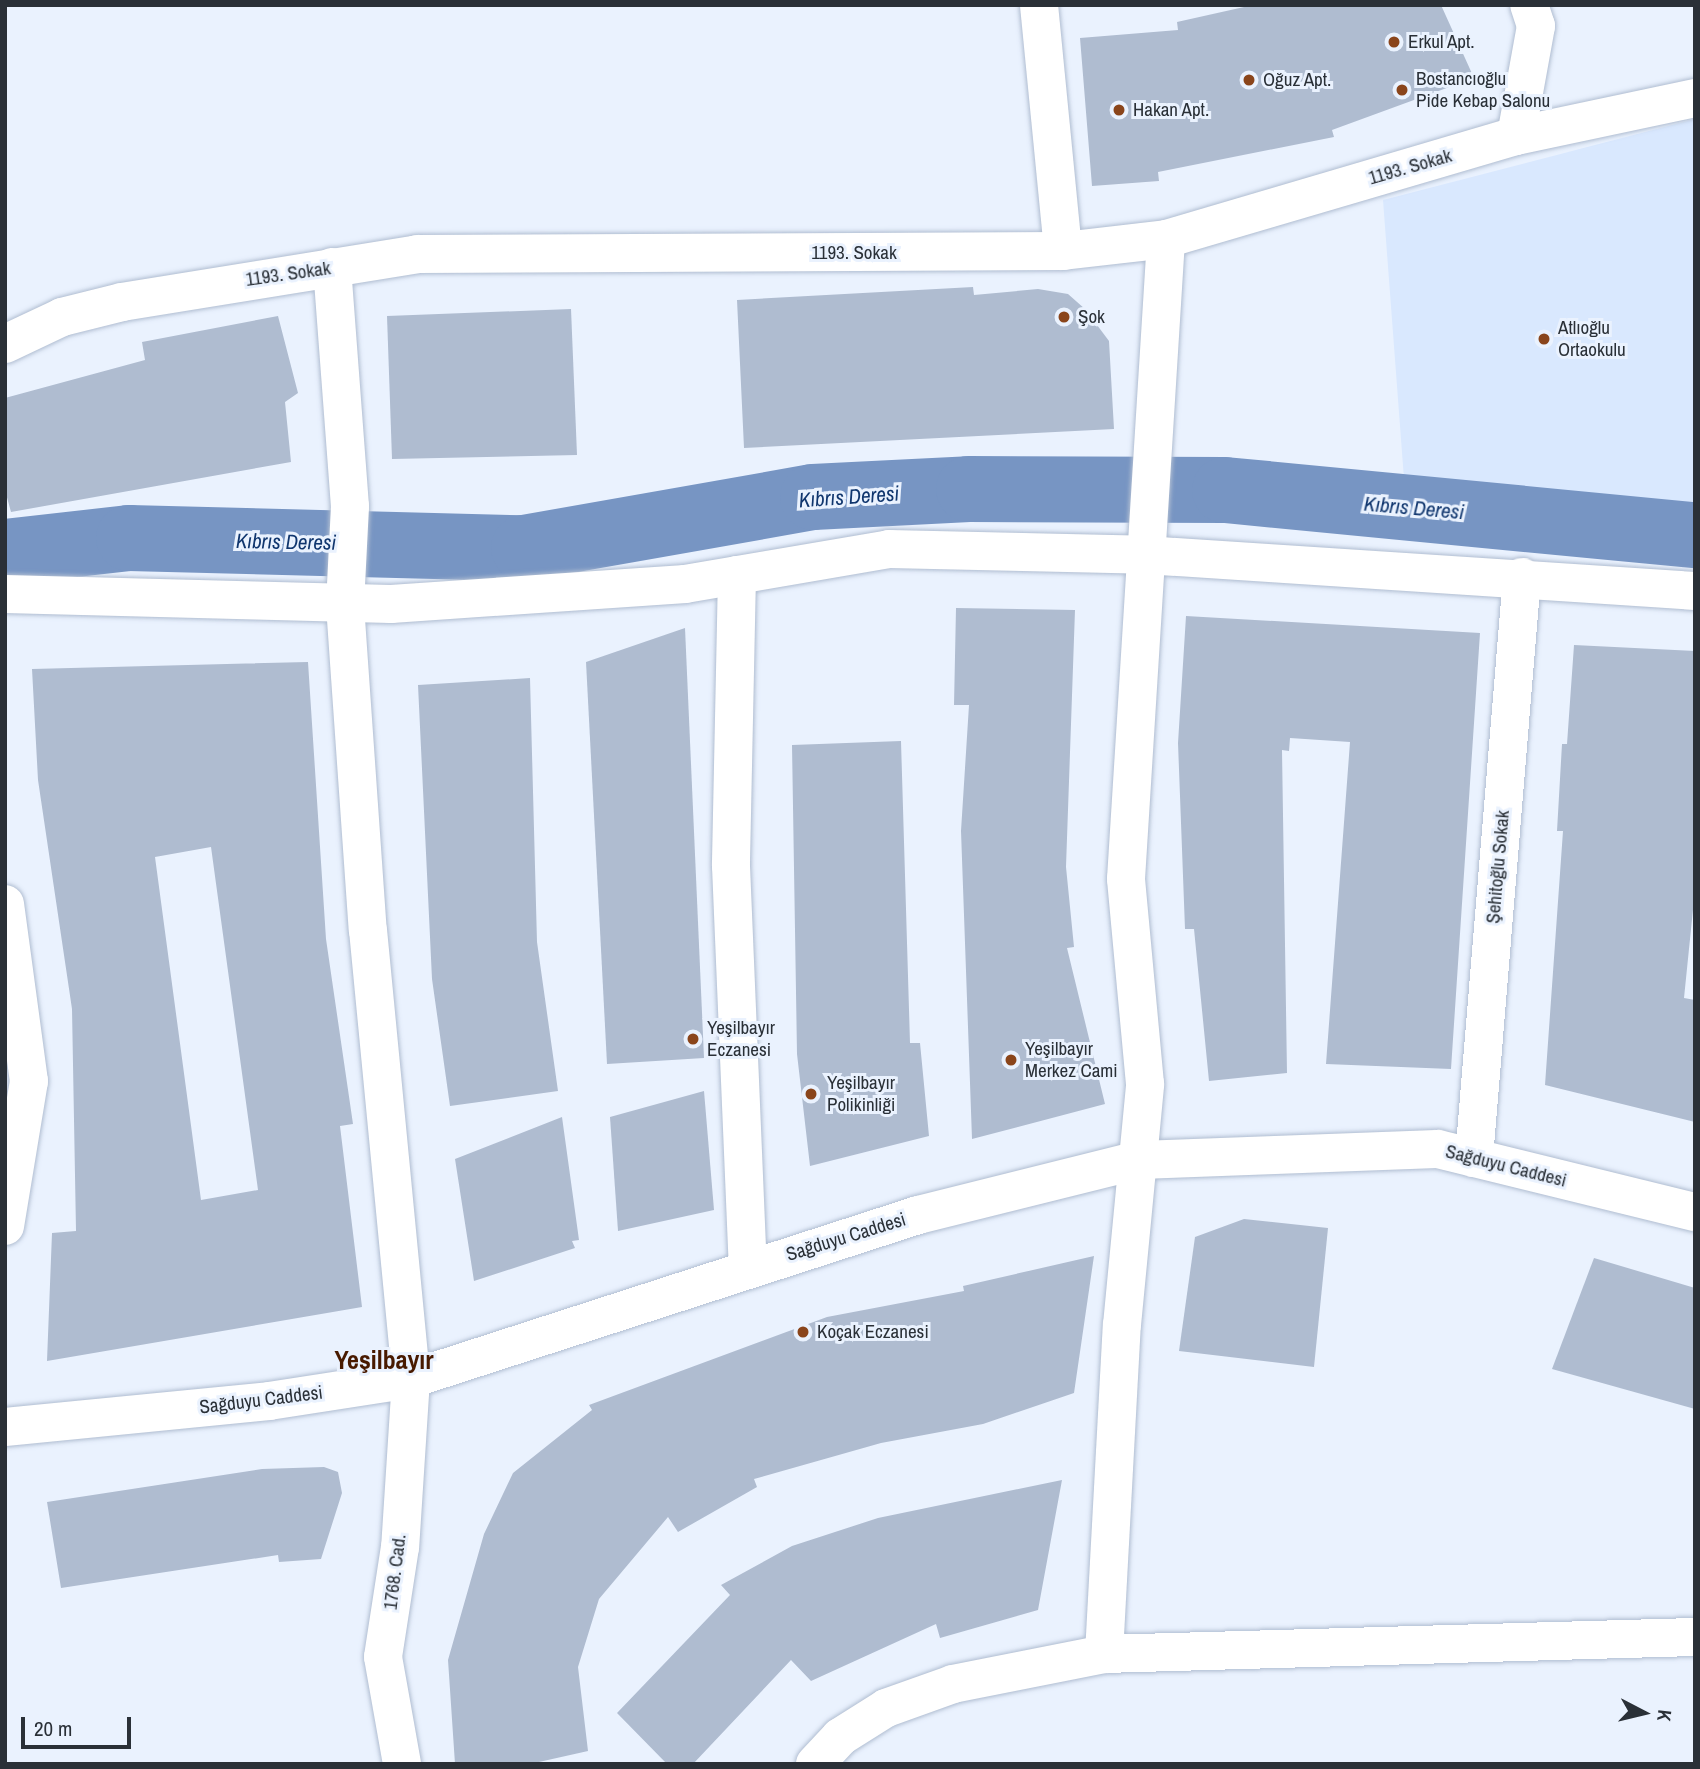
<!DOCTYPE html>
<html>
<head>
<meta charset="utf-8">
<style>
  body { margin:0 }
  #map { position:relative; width:1700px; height:1769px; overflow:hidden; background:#eaf2fe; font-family:"Archivo Narrow",sans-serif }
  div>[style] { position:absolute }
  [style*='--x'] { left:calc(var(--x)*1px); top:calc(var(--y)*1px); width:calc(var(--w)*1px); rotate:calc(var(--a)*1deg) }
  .built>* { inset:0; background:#d9e8fe }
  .river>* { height:66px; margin:-33px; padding:0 33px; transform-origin:33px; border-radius:33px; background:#7795c3 }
  .building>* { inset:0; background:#afbcd0 }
  .roads { filter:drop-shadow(0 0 2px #b0bdd1) drop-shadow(0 0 2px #b0bdd1) }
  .minor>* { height:38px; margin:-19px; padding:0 19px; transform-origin:19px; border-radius:19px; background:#fff }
  .dots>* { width:19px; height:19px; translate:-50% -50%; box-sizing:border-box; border:4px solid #eaf2fe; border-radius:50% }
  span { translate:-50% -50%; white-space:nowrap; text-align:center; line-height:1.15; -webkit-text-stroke:6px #eaf2fe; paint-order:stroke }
  .poi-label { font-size:19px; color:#2a3037 }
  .left { translate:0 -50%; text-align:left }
  .street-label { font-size:19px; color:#2a3037 }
  .water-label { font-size:21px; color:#10366e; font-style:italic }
  .district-label { font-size:26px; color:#481a00; font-weight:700 }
  .frame { position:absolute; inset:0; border:7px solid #2a3037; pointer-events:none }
  .north { position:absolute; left:1609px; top:1678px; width:70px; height:70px; -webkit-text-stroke:5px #eaf2fe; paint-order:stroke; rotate:97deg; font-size:19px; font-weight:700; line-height:28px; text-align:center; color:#2a3037 }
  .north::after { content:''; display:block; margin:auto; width:24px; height:32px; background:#2a3037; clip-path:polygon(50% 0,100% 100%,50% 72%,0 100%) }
  .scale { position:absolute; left:21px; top:1717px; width:110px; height:32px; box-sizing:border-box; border:4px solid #2a3037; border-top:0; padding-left:9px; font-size:21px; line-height:24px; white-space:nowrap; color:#2a3037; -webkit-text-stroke:5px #eaf2fe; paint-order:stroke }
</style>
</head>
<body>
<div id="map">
  <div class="built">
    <i style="clip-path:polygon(1695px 119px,1695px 509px,1404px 479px,1383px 200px)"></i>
  </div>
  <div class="river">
    <i style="--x:5;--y:552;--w:125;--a:-6.4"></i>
    <i style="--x:129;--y:538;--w:395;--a:1.5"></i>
    <i style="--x:524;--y:548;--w:293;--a:-10"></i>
    <i style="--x:813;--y:497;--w:156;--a:-2.9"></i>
    <i style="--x:969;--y:489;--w:256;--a:0.2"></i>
    <i style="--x:1225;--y:490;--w:472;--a:5.5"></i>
  </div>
  <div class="building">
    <i style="clip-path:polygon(1253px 5px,1441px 5px,1474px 78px,1332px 130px,1334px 137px,1158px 172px,1159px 181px,1092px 186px,1080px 38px,1178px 30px,1177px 22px)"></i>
    <i style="clip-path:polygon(973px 287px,974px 295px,1038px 289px,1068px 294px,1085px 309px,1109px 341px,1114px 429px,744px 448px,737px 300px)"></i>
    <i style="clip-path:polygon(571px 309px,577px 455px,392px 459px,387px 316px)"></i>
    <i style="clip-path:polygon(278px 316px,298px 393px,285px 402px,291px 462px,11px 512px,5px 490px,5px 398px,145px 360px,142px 342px)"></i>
    <i style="clip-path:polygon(956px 608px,1075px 610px,1066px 867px,1074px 947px,1067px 948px,1105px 1104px,972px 1139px,961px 831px,969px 705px,954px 705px)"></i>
    <i style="clip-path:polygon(1186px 616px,1480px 633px,1451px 1069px,1326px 1064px,1350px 742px,1290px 738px,1289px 751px,1282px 750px,1287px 1073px,1209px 1081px,1194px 929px,1185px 929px,1178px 743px)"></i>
    <i style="clip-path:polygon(685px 628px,704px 1058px,607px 1064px,586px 662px)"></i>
    <i style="clip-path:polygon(1574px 645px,1695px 651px,1695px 890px,1684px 998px,1695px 1000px,1695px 1122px,1545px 1085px,1563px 831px,1557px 831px,1562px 744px,1567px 744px)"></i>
    <i style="clip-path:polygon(evenodd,308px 662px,326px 939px,353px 1124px,340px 1126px,362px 1307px,47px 1361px,52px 1233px,76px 1231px,72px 1009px,38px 780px,32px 669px,308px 662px,211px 847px,258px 1190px,201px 1200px,155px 857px,211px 847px)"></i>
    <i style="clip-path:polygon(530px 678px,537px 942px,558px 1091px,450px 1106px,432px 979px,418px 685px)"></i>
    <i style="clip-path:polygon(901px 741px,910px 1043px,920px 1043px,929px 1136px,810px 1166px,797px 1054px,792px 745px)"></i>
    <i style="clip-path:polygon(704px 1091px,714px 1210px,618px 1231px,610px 1117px)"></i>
    <i style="clip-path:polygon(562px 1117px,579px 1240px,572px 1241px,575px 1248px,474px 1281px,455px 1159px)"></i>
    <i style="clip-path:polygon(1244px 1219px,1328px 1228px,1314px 1367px,1179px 1351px,1195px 1237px)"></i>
    <i style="clip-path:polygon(1094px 1256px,1074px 1393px,983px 1424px,881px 1443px,754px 1479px,757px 1487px,678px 1532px,668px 1517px,599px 1599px,578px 1667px,588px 1751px,530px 1764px,455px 1764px,448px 1660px,484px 1534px,513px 1473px,592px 1410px,589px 1405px,827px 1317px,964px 1291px,963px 1286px)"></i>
    <i style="clip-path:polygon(1594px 1258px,1695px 1288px,1695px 1409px,1552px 1369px)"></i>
    <i style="clip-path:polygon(324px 1467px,338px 1472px,342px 1493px,321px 1559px,279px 1562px,278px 1555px,61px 1588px,47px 1502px,262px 1469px)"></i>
    <i style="clip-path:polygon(1062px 1480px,1038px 1610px,940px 1638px,936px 1624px,811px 1681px,791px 1660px,693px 1764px,667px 1764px,617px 1713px,730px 1595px,721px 1585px,792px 1546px,878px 1518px)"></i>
  </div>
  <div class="roads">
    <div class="minor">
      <i style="--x:1039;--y:5;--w:247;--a:84.4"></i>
      <i style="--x:1516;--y:136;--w:112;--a:-79.7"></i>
      <i style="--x:1536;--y:26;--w:22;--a:-108"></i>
      <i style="--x:332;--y:267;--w:240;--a:85.7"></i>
      <i style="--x:350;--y:506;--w:99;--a:92.9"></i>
      <i style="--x:345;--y:605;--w:326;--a:86"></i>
      <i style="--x:368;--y:930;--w:451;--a:84.5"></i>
      <i style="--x:411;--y:1379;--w:168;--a:93.7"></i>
      <i style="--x:400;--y:1547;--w:111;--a:98.8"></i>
      <i style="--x:383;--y:1657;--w:109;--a:79.9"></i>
      <i style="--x:5;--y:344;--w:63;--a:-25.3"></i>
      <i style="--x:62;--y:317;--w:62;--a:-14"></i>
      <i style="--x:122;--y:302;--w:299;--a:-9.2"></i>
      <i style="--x:417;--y:254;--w:646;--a:-0.27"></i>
      <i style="--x:1063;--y:251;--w:104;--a:-6.6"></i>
      <i style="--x:1166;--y:239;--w:365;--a:-16.4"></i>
      <i style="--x:1516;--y:136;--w:183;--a:-12"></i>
      <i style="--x:737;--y:575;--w:291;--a:91.2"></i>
      <i style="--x:731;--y:866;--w:401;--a:87.6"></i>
      <i style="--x:5;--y:594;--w:386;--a:1.5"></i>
      <i style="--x:391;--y:604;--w:295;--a:-3.9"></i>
      <i style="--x:685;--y:584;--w:207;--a:-9.7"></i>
      <i style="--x:889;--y:549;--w:256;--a:1.3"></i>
      <i style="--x:1145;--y:555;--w:551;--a:3.74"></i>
      <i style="--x:5;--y:904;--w:179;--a:82.3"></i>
      <i style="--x:29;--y:1081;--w:147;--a:99.4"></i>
      <i style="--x:1474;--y:1158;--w:583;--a:-85.28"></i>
      <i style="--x:5;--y:1427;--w:265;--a:-5.6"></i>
      <i style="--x:269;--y:1401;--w:144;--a:-8.8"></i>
      <i style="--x:411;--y:1379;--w:533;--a:-17.92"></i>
      <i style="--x:918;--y:1215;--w:228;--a:-14"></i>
      <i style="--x:1139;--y:1160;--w:299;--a:-2.1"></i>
      <i style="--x:1438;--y:1149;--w:265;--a:13.8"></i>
      <i style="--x:1104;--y:1654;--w:591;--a:-1.65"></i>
      <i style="--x:815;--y:1764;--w:37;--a:-47"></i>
      <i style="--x:840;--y:1737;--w:54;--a:-32.2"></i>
      <i style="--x:886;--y:1708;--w:71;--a:-19.7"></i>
      <i style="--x:953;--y:1684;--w:154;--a:-11.2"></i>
      <i style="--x:1104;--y:1654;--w:329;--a:-86.9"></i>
      <i style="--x:1122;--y:1325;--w:242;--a:-84.5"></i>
      <i style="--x:1145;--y:1084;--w:206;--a:-95.3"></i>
      <i style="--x:1126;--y:879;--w:641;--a:-86.42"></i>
    </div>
  </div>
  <div class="dots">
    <i style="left:1394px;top:42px;background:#8a451b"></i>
    <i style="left:1249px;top:80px;background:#8a451b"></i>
    <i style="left:1402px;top:90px;background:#8a451b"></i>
    <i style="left:1119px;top:110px;background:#8a451b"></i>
    <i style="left:1064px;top:317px;background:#8a451b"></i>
    <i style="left:1544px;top:339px;background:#8a451b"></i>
    <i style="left:693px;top:1039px;background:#8a451b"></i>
    <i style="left:1011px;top:1060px;background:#8a451b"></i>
    <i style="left:811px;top:1094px;background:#8a451b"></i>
    <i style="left:803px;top:1332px;background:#8a451b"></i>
  </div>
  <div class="poi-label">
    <span class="left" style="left:1408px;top:42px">Erkul Apt.</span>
    <span class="left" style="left:1416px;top:90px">Bostancıoğlu<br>Pide Kebap Salonu</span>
    <span class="left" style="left:1263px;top:80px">Oğuz Apt.</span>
    <span class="left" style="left:1133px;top:110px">Hakan Apt.</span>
    <span class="left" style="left:1078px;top:317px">Şok</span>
    <span class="left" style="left:1558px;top:339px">Atlıoğlu<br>Ortaokulu</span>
    <span class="left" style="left:707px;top:1039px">Yeşilbayır<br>Eczanesi</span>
    <span class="left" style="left:1025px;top:1060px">Yeşilbayır<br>Merkez Cami</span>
    <span class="left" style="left:827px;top:1094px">Yeşilbayır<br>Polikinliği</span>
    <span class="left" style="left:817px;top:1332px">Koçak Eczanesi</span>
  </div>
  <div class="street-label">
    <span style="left:1410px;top:167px;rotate:-16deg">1193. Sokak</span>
    <span style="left:854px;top:253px">1193. Sokak</span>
    <span style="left:288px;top:274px;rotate:-8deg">1193. Sokak</span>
    <span style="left:1498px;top:867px;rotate:-85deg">Şehitoğlu Sokak</span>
    <span style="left:1506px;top:1166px;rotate:14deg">Sağduyu Caddesi</span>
    <span style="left:846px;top:1237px;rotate:-17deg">Sağduyu Caddesi</span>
    <span style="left:261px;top:1400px;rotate:-7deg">Sağduyu Caddesi</span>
    <span style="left:395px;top:1572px;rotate:-83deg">1768. Cad.</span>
  </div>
  <div class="water-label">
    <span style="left:849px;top:497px;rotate:-4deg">Kıbrıs Deresi</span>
    <span style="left:1414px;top:508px;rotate:5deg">Kıbrıs Deresi</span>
    <span style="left:286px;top:542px;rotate:1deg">Kıbrıs Deresi</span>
  </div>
  <div class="district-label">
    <span style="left:384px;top:1360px">Yeşilbayır</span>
  </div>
  <div class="frame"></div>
  <div class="north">K</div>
  <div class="scale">20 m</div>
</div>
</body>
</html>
